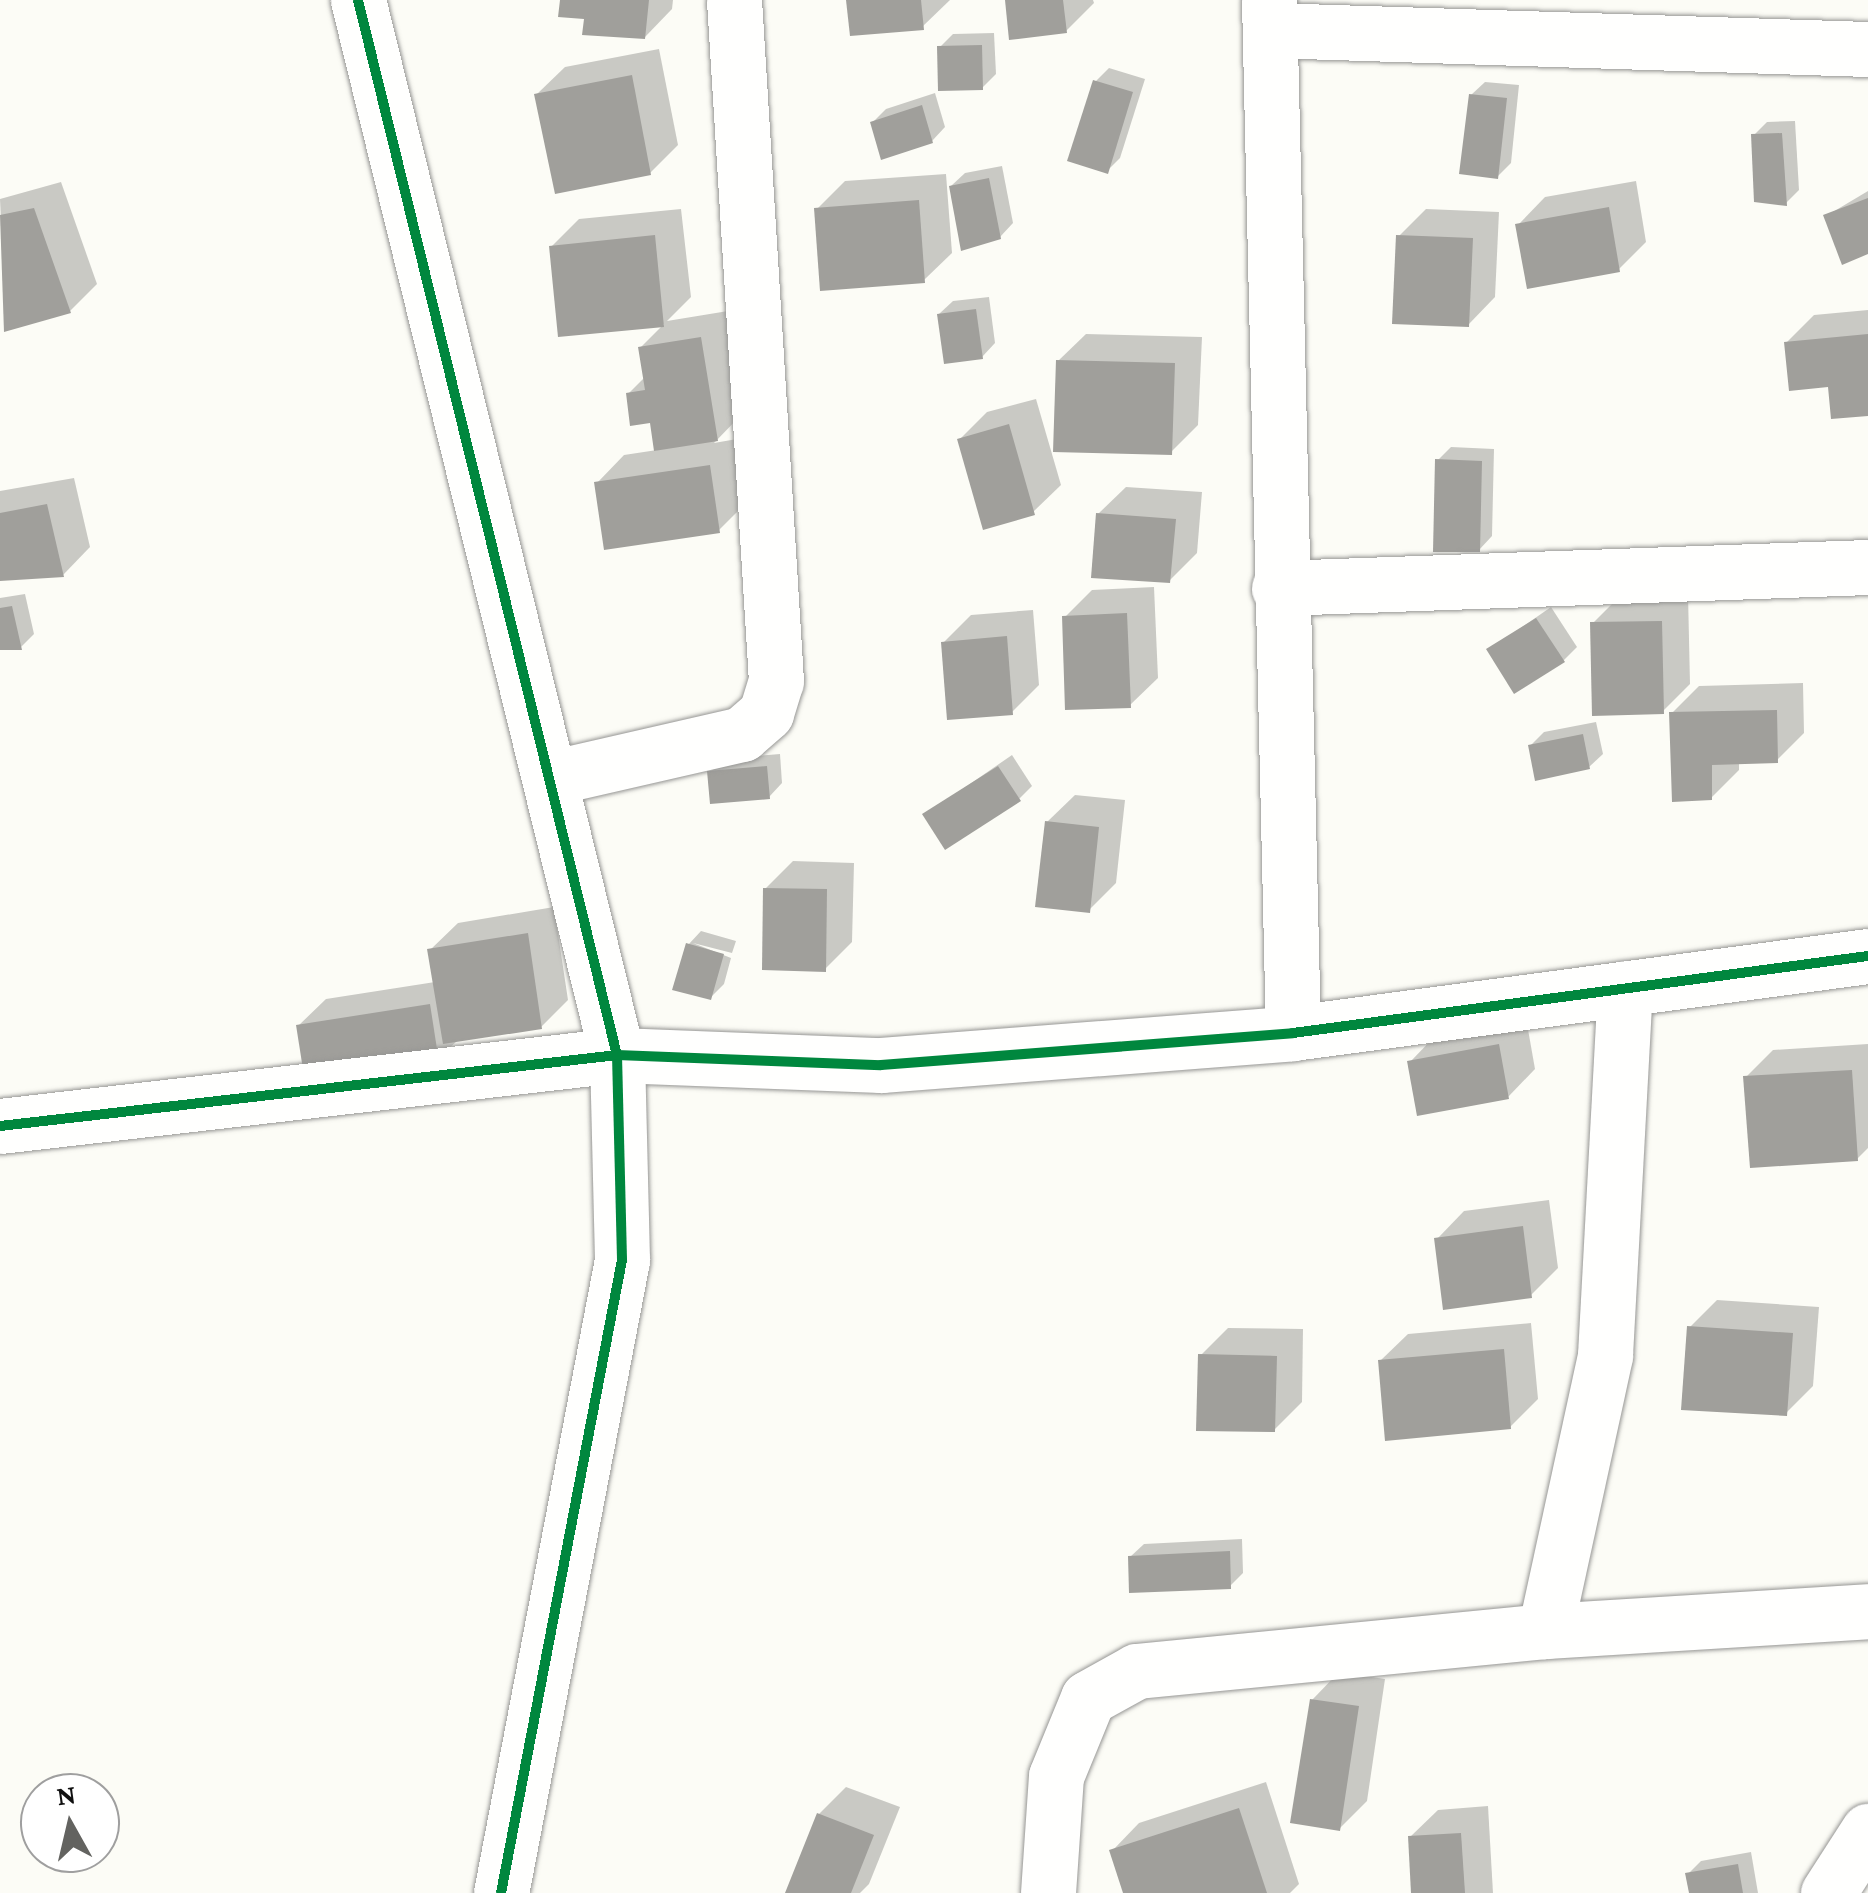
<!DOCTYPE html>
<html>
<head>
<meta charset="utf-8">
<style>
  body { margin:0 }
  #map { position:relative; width:1868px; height:1893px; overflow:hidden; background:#fcfcf6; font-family:"Crimson Pro",serif }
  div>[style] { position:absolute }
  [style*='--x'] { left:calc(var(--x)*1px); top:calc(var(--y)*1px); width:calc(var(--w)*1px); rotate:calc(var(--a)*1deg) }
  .shadow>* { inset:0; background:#0003 }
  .building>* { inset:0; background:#a09f9b }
  .roads { filter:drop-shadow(0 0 2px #969694) drop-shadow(0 0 2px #969694) }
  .minor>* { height:55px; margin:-27.5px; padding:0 27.5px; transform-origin:27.5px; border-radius:27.5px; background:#fffffe }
  .cycleway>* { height:10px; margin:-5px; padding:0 5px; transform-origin:5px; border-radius:5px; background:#00873e }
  span { translate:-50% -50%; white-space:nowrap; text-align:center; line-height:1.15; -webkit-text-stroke:10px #fff; paint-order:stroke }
  .north { position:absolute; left:20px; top:1773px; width:100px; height:100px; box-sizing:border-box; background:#fff; border:2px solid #9f9f9f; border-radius:50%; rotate:352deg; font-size:28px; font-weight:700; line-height:40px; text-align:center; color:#101010 }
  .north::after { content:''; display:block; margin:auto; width:35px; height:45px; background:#636360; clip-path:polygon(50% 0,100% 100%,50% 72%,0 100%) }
</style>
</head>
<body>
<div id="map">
  <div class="shadow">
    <i style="clip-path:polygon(563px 0,673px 0,672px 9px,645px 37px,587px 16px)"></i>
    <i style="clip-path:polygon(849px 0,950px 0,922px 27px)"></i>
    <i style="clip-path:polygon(1007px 0,1093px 0,1094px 3px,1066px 31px)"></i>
    <i style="clip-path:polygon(994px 33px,996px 74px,982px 88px,940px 47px,953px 34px)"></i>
    <i style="clip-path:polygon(659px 49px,678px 145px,650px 173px,537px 94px,565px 67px)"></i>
    <i style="clip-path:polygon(1109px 68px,1145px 79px,1120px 158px,1107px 171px,1096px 81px)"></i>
    <i style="clip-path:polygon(1485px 82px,1519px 85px,1511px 163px,1497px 177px,1471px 95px)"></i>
    <i style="clip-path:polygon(935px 93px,945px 127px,932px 141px,873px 122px,886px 109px)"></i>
    <i style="clip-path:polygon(1795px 121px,1799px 190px,1786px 203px,1754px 135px,1767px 122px)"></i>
    <i style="clip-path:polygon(1002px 166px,1013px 223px,1000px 237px,951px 186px,965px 173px)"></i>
    <i style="clip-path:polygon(946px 174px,952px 253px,924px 280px,817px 209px,845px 181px)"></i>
    <i style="clip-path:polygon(1636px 181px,1646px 242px,1619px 269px,1518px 225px,1545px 197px)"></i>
    <i style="clip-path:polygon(61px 182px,97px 284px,70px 311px,6px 329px,0 199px)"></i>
    <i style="clip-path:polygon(1868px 191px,1868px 252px,1826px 216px)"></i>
    <i style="clip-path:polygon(681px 209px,691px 297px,667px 321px,728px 311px,745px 411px,714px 443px,737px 439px,746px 503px,719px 530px,597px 483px,624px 455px,657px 450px,652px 420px,628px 394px,645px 377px,640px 348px,664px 324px,561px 335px,551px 247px,579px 219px)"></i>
    <i style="clip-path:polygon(1426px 209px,1499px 212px,1495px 297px,1468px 325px,1398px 237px)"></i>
    <i style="clip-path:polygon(989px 297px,995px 343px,982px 357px,939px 314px,953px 301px)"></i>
    <i style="clip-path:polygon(1868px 310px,1868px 414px,1787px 342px,1814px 315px)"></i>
    <i style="clip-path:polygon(1086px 334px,1202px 337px,1198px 425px,1171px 452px,1058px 361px)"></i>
    <i style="clip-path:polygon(1036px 399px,1061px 485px,1033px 512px,959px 440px,987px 412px)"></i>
    <i style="clip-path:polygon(1451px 447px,1494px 449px,1492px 536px,1479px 550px,1438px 460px)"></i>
    <i style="clip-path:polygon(74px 478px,90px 547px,63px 575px,0 579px,0 491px)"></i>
    <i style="clip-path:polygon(1126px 487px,1202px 492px,1197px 553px,1169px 581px,1098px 514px)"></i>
    <i style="clip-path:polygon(1154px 587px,1158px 678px,1130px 705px,1065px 617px,1092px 590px)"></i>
    <i style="clip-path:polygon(25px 594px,34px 634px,21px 647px,0 647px,0 598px)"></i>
    <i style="clip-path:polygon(1688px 594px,1690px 684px,1662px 712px,1593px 623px,1620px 596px)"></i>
    <i style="clip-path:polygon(1551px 607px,1577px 647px,1564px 660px,1489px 650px)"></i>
    <i style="clip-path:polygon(1033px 610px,1039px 685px,1012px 712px,944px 642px,971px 615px)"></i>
    <i style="clip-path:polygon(1803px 683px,1804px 733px,1777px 760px,1739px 761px,1739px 770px,1711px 798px,1672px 713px,1699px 686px)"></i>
    <i style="clip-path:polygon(1596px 722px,1603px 754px,1589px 767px,1530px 746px,1544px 732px)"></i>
    <i style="clip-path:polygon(780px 754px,782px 783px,769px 797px,710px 772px,723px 759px)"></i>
    <i style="clip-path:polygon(1012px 755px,1032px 786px,1019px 799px,925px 815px)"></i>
    <i style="clip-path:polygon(1075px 795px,1125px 800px,1116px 883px,1089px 910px,1047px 822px)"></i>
    <i style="clip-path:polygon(793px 861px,854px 863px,852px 942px,825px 969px,765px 889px)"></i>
    <i style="clip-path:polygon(554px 907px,568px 1000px,541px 1027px,458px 1040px,438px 1059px,298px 1026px,326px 999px,435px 982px,430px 950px,458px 923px)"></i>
    <i style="clip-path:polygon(701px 931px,736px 941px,732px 953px,693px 943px,731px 958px,724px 984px,710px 998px,688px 945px)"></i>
    <i style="clip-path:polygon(1526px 1018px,1535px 1069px,1508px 1097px,1410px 1062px,1437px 1034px)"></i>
    <i style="clip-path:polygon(1868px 1044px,1868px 1148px,1857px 1159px,1746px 1077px,1773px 1050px)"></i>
    <i style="clip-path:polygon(1549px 1200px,1558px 1268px,1530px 1296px,1437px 1239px,1464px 1211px)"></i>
    <i style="clip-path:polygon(1717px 1300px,1819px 1307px,1813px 1386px,1786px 1413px,1690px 1327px)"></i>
    <i style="clip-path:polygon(1531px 1323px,1538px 1399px,1510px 1427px,1380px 1361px,1408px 1334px)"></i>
    <i style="clip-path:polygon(1228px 1328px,1303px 1329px,1302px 1402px,1274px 1430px,1200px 1356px)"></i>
    <i style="clip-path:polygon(1242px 1539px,1243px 1573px,1230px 1586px,1130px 1557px,1144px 1544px)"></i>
    <i style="clip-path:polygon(1339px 1672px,1385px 1679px,1367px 1801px,1340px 1828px,1312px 1700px)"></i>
    <i style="clip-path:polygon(1266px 1782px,1299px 1884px,1290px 1893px,1125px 1893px,1112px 1851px,1139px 1823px)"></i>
    <i style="clip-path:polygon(846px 1787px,900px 1807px,869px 1884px,860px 1893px,794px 1893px,819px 1814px)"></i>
    <i style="clip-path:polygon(1488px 1806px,1493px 1893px,1414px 1893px,1410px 1837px,1438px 1810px)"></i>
    <i style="clip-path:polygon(1751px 1852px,1758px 1893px,1691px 1893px,1688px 1874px,1701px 1861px)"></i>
  </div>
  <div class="building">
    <i style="clip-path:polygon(560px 0,649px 0,645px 39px,582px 35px,584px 19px,558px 17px)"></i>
    <i style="clip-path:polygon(846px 0,921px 0,924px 30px,850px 36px)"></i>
    <i style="clip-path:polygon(1005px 0,1063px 0,1067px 33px,1009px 40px)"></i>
    <i style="clip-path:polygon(982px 45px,983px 90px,938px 91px,937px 46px)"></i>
    <i style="clip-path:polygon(632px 75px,651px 175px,555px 194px,534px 94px)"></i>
    <i style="clip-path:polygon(1093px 80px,1133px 92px,1108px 174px,1067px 161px)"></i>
    <i style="clip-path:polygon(1469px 94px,1507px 98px,1498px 179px,1459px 174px)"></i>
    <i style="clip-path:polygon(922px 105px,933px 143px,881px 160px,870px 122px)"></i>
    <i style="clip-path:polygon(1782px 133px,1787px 206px,1754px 202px,1751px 134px)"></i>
    <i style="clip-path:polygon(989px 178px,1001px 239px,961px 251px,949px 186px)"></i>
    <i style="clip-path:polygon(1868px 198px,1868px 254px,1842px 265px,1823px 215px)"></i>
    <i style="clip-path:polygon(919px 200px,925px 283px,820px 291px,814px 208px)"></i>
    <i style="clip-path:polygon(1609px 207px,1620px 272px,1527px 289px,1515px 224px)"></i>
    <i style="clip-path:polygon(34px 208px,71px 313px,4px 332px,0 215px)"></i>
    <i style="clip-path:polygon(655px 235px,664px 327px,558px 337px,549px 246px)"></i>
    <i style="clip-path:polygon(1396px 235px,1473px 238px,1469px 327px,1392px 324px)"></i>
    <i style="clip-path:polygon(976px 309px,983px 359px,944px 364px,937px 314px)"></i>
    <i style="clip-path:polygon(1868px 334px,1868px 416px,1831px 419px,1828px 387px,1789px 391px,1784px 342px)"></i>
    <i style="clip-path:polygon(701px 337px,718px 441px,654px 451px,650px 423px,630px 426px,626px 393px,645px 390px,638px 347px)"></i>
    <i style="clip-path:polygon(1056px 360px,1175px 363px,1172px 455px,1053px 452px)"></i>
    <i style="clip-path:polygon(1009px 424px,1035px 515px,983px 530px,957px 439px)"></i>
    <i style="clip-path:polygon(1435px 459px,1482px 461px,1480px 552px,1433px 552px)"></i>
    <i style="clip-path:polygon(710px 465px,720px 533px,604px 550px,594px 482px)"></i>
    <i style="clip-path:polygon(47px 504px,64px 577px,0 581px,0 513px)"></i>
    <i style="clip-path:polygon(1096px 513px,1176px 519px,1170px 583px,1091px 578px)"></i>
    <i style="clip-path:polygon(12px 606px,22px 650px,0 650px,0 608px)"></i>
    <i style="clip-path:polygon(1127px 613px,1131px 708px,1065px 710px,1062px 616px)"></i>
    <i style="clip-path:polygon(1536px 618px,1565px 662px,1514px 694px,1486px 649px)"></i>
    <i style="clip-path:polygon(1662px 621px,1664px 714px,1592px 716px,1590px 622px)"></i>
    <i style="clip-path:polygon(1007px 636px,1013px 715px,947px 720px,941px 642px)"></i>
    <i style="clip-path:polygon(1777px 710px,1778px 763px,1712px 765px,1712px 800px,1672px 802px,1669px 712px)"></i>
    <i style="clip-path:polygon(1583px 734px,1590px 769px,1535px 781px,1528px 745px)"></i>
    <i style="clip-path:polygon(767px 766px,770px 799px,710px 804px,707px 771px)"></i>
    <i style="clip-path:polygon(998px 766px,1021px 801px,945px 850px,922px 814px)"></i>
    <i style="clip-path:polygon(1045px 821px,1099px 827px,1090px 913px,1035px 907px)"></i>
    <i style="clip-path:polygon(763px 888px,827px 889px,826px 972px,762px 970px)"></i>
    <i style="clip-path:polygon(528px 933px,542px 1029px,443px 1044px,427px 949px)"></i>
    <i style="clip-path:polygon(686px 943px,724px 954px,711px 1000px,672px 990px)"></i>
    <i style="clip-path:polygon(430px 1004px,439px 1062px,305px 1082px,296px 1025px)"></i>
    <i style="clip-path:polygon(1499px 1044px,1509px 1099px,1417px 1116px,1407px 1061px)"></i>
    <i style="clip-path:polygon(1852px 1070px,1858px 1161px,1750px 1168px,1743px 1076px)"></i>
    <i style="clip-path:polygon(1523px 1226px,1532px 1298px,1443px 1310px,1434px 1238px)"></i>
    <i style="clip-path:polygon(1687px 1326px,1793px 1333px,1787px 1416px,1681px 1410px)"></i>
    <i style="clip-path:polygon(1504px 1349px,1511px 1429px,1385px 1441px,1378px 1360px)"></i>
    <i style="clip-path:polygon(1198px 1354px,1277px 1356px,1275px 1432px,1196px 1431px)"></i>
    <i style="clip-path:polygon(1230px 1551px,1231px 1589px,1129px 1593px,1128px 1556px)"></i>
    <i style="clip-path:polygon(1310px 1699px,1359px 1706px,1340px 1831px,1290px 1823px)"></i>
    <i style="clip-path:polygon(1239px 1808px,1267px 1893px,1123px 1893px,1109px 1850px)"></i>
    <i style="clip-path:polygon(817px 1813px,874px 1835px,851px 1893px,785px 1893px)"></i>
    <i style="clip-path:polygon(1461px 1833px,1465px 1893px,1411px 1893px,1408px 1836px)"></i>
    <i style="clip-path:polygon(1738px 1864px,1743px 1893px,1689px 1893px,1685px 1873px)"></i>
  </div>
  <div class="roads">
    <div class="minor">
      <i style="--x:358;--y:0;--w:1086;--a:76.21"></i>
      <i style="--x:617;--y:1055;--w:205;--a:88.6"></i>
      <i style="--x:622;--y:1260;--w:644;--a:100.82"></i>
      <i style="--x:1269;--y:0;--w:1033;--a:88.67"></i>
      <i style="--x:1270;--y:30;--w:598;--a:1.82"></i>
      <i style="--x:1279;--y:588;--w:589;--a:-2.04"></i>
      <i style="--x:550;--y:778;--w:197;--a:-12.9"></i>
      <i style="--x:742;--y:734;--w:32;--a:-41"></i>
      <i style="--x:766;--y:713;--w:34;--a:-73"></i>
      <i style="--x:776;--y:681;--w:682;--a:-93.53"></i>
      <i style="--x:0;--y:1126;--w:621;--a:-6.56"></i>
      <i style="--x:617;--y:1055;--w:264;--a:2.2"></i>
      <i style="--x:881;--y:1065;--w:413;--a:-4.4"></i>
      <i style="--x:1293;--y:1033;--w:580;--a:-7.63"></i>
      <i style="--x:1545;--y:1631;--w:282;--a:-77.7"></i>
      <i style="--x:1605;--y:1355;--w:367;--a:-86.9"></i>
      <i style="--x:1048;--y:1893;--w:117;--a:-86.1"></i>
      <i style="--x:1056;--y:1776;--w:84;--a:-67.7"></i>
      <i style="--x:1088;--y:1698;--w:56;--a:-28.9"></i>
      <i style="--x:1137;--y:1671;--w:410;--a:-5.6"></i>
      <i style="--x:1545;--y:1631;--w:324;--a:-3.5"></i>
      <i style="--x:1828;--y:1893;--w:74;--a:-57.2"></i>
    </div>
  </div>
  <div class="cycleway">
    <i style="--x:358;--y:0;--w:1086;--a:76.21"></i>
    <i style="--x:617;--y:1055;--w:205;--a:88.6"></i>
    <i style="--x:622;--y:1260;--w:644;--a:100.82"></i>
    <i style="--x:0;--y:1126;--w:621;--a:-6.56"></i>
    <i style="--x:617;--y:1055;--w:264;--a:2.2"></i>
    <i style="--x:881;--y:1065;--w:413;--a:-4.4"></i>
    <i style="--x:1293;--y:1033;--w:580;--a:-7.63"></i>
  </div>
  <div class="north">N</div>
</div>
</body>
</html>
